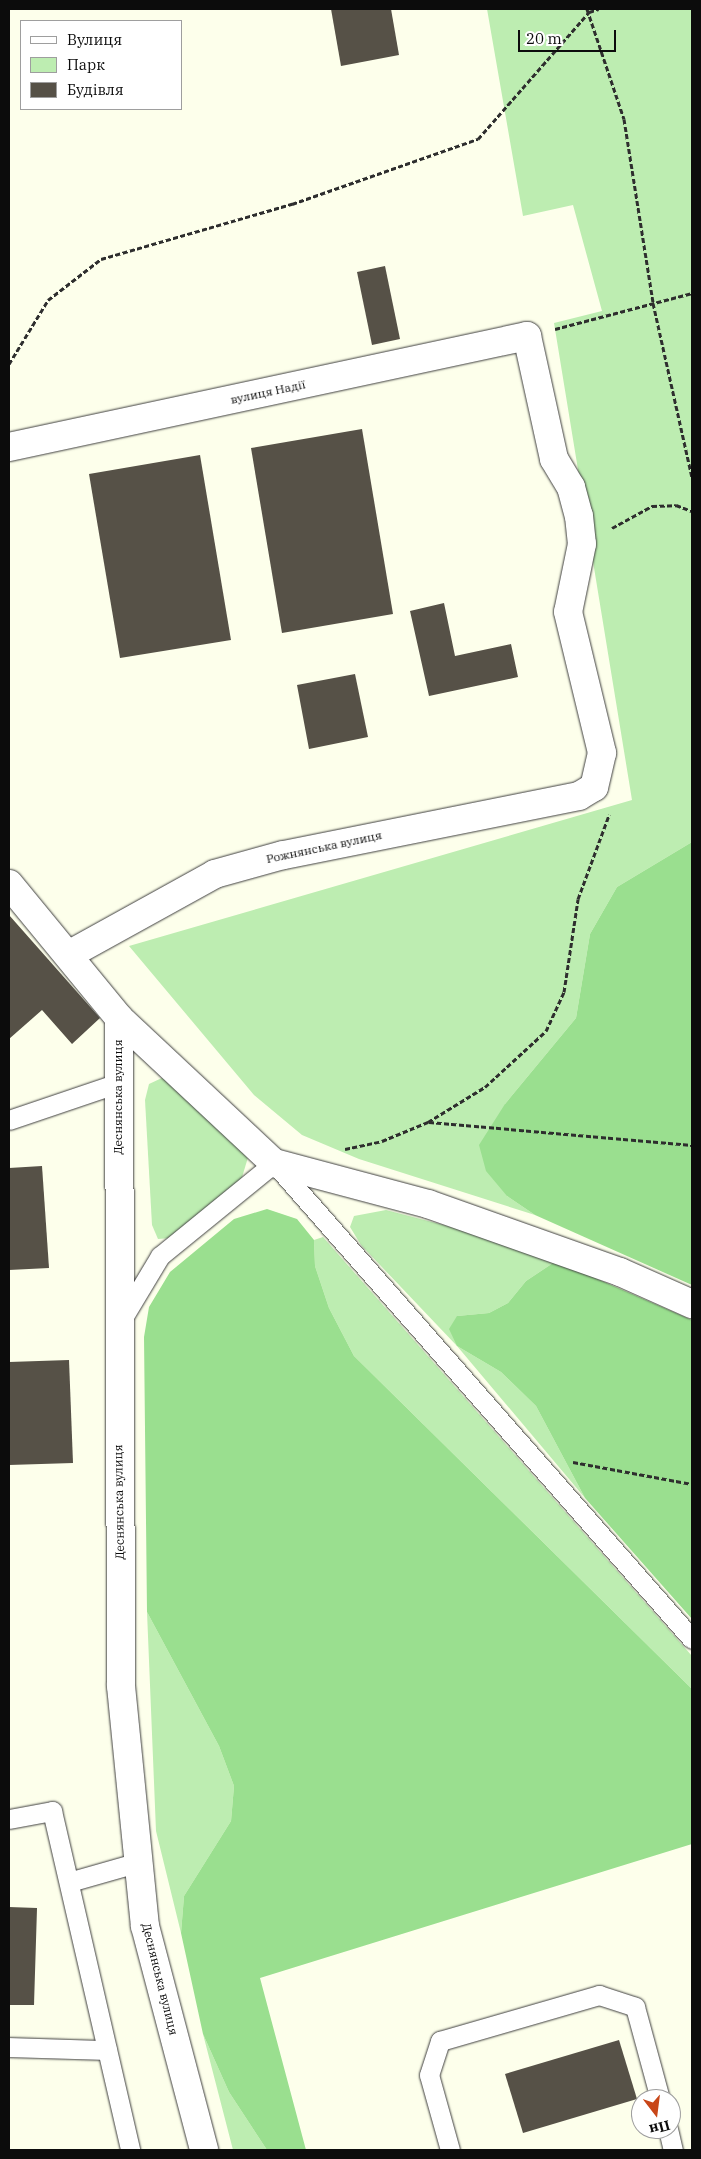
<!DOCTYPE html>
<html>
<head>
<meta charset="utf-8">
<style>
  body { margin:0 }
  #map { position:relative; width:701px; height:2159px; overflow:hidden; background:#fdffeb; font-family:"IBM Plex Serif",serif }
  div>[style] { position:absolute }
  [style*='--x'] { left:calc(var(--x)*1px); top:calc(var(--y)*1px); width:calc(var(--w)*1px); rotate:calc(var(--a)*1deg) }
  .green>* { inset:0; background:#bdedb1 }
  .forest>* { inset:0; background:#9adf8f }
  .building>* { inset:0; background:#565147 }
  .path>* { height:3px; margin-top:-1.5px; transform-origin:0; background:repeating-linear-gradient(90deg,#2e2e2e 0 5px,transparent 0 7.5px) }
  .roads { filter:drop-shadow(0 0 1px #3f3f3f) drop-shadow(0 0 1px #3f3f3f) }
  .service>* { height:19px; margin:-9.5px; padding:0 9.5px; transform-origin:9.5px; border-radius:9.5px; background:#fff }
  .minor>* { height:28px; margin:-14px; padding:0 14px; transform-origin:14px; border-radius:14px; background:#fff }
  span { translate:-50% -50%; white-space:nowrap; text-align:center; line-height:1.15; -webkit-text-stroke:5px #fff; paint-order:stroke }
  .street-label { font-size:12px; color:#0c0c0c }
  .frame { position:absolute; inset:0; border:10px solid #0c0c0c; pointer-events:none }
  .legend { position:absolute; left:20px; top:20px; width:162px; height:90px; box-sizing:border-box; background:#fff; border:1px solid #9e9e9e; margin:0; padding:6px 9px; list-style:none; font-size:15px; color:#0c0c0c }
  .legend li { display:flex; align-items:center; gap:10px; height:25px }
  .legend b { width:25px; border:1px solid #9e9e9e }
  .north { position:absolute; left:631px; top:2089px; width:50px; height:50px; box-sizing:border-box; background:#fff; border:1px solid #9e9e9e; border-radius:50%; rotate:165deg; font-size:14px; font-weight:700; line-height:20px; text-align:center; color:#0c0c0c }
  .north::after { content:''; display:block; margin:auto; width:18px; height:22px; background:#c84618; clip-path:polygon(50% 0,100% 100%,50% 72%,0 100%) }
  .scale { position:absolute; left:518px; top:30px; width:98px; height:22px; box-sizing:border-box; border:2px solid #0c0c0c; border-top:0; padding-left:6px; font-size:15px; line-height:18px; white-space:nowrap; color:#0c0c0c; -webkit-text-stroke:4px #fff; paint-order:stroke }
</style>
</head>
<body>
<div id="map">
  <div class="green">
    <i style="clip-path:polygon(487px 9px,692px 9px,692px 842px,617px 887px,590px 934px,576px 1018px,505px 1104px,507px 1196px,535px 1215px,359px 1159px,302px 1135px,254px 1095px,129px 946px,632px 800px,554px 323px,602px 311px,573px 205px,523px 216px)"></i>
    <i style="clip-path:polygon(164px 1077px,249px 1154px,240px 1184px,171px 1238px,158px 1239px,152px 1225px,145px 1100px,149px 1084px)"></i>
    <i style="clip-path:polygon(386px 1210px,482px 1235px,556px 1261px,526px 1281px,508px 1303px,489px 1313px,457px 1316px,457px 1346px,501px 1372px,536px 1406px,585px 1498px,457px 1346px,361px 1245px,350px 1227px,354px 1216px)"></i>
    <i style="clip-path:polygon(323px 1237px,692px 1656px,692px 1689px,354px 1356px,329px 1308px,315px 1266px,314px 1240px)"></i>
    <i style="clip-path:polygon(147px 1612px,219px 1746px,234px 1786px,231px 1821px,184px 1896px,181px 1933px,156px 1831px)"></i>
    <i style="clip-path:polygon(203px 2034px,229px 2092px,267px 2150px,233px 2150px)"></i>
  </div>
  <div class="forest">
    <i style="clip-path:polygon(692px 842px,692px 1285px,535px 1215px,507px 1196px,486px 1171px,479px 1145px,505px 1104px,576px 1018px,590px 934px,617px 887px)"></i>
    <i style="clip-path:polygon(267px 1209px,297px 1219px,314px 1240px,315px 1266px,329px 1308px,354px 1356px,692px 1689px,692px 1844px,260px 1978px,306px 2150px,267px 2150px,229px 2092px,203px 2034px,181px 1933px,184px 1896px,231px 1821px,234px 1786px,219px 1746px,147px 1612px,144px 1337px,149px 1307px,170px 1272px,234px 1219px)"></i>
    <i style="clip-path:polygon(556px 1261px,692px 1320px,692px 1619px,585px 1498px,536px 1406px,501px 1372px,457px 1346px,449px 1329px,457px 1316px,489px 1313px,508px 1303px,526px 1281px)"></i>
  </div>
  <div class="building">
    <i style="clip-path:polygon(331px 9px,391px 9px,399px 55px,341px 66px)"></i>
    <i style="clip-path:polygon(385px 266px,400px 339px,372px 345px,357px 272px)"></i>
    <i style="clip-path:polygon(362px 429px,393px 614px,282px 633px,251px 448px)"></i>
    <i style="clip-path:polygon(200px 455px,231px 640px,120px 658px,89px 474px)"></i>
    <i style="clip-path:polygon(444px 603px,455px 656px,511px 644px,518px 677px,429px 696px,410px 611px)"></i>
    <i style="clip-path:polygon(355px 674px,368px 737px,309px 749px,297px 685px)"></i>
    <i style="clip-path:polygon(9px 915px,100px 1018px,72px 1044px,42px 1010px,9px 1039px)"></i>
    <i style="clip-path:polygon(42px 1166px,49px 1268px,9px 1270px,9px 1168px)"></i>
    <i style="clip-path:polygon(69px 1360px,73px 1463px,9px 1465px,9px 1362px)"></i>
    <i style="clip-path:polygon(9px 1907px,37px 1908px,34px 2005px,9px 2005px)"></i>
    <i style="clip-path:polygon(619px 2040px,637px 2099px,523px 2133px,505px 2074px)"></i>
  </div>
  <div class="path">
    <i style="--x:587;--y:9;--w:116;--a:71.4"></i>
    <i style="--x:624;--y:119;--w:186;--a:81"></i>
    <i style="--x:653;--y:303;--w:179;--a:77.4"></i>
    <i style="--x:555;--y:329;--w:142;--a:-14.7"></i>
    <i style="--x:9;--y:364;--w:75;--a:-58.6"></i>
    <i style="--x:48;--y:300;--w:67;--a:-37.7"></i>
    <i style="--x:101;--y:259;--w:199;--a:-16.1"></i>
    <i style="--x:292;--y:204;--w:197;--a:-19.3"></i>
    <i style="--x:478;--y:139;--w:169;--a:-48.8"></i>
    <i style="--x:589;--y:12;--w:10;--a:-17"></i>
    <i style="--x:612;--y:528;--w:46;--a:-28.8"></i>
    <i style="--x:652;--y:506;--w:24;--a:-2"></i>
    <i style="--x:676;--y:505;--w:17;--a:21"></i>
    <i style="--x:429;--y:1122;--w:264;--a:5"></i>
    <i style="--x:345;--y:1149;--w:38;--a:-12"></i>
    <i style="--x:382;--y:1141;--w:50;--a:-22.4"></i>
    <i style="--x:428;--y:1122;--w:67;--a:-31.6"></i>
    <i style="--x:485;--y:1087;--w:83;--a:-42.6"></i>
    <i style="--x:546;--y:1031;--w:43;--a:-65.2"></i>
    <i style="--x:564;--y:992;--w:94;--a:-81.4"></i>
    <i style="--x:578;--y:899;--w:90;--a:-69.7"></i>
    <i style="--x:573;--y:1462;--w:121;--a:10.5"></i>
  </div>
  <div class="roads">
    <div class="service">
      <i style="--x:9;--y:1120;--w:115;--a:-18.7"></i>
      <i style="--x:121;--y:1321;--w:76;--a:-59"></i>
      <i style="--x:160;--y:1256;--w:147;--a:-39.2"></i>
      <i style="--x:274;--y:1163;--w:633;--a:48.71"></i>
      <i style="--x:9;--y:1819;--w:44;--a:-10.5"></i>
      <i style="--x:52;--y:1811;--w:348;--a:77"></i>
      <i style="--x:69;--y:1882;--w:73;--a:-15.9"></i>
      <i style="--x:9;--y:2047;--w:98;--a:1.8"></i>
      <i style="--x:668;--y:2129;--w:22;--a:77"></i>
      <i style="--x:450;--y:2150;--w:78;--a:-105.6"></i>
      <i style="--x:429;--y:2075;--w:36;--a:-72"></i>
      <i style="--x:440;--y:2041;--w:166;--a:-16.1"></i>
      <i style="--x:599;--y:1995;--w:38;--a:18"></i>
      <i style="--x:635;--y:2007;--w:95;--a:74.8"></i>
    </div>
    <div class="minor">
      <i style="--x:9;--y:447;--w:530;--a:-12.09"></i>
      <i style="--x:527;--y:336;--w:126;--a:77.6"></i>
      <i style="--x:554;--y:459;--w:33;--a:59"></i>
      <i style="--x:571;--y:487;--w:30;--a:75"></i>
      <i style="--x:579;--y:516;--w:28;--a:84"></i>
      <i style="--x:582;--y:544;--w:69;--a:101.6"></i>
      <i style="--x:568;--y:612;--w:145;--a:76.4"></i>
      <i style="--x:602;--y:753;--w:35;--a:103"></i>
      <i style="--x:594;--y:787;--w:17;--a:149"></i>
      <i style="--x:579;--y:796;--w:302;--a:168.7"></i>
      <i style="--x:283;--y:855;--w:71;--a:164.4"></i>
      <i style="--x:215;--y:874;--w:166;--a:151.1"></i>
      <i style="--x:9;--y:884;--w:173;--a:50.6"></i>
      <i style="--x:119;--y:1018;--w:668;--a:89.83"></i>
      <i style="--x:121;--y:1686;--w:241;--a:84.3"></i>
      <i style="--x:145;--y:1926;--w:232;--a:75.2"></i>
      <i style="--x:119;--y:1018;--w:212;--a:43.1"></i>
      <i style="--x:274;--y:1163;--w:159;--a:14.9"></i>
      <i style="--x:428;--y:1204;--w:204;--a:19.5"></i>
      <i style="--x:620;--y:1272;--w:79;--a:24"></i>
    </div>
  </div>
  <div class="street-label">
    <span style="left:268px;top:392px;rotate:-12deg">вулиця Надії</span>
    <span style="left:324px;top:847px;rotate:-12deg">Рожнянська вулиця</span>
    <span style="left:118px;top:1097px;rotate:-90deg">Деснянська вулиця</span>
    <span style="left:119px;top:1502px;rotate:-91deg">Деснянська вулиця</span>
    <span style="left:160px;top:1979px;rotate:76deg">Деснянська вулиця</span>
  </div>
  <div class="frame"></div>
  <ul class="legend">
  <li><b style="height:6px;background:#fff"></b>Вулиця</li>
  <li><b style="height:14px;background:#bdedb1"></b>Парк</li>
  <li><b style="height:14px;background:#565147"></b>Будівля</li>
  </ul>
  <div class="north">Пн</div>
  <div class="scale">20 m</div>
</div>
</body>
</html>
